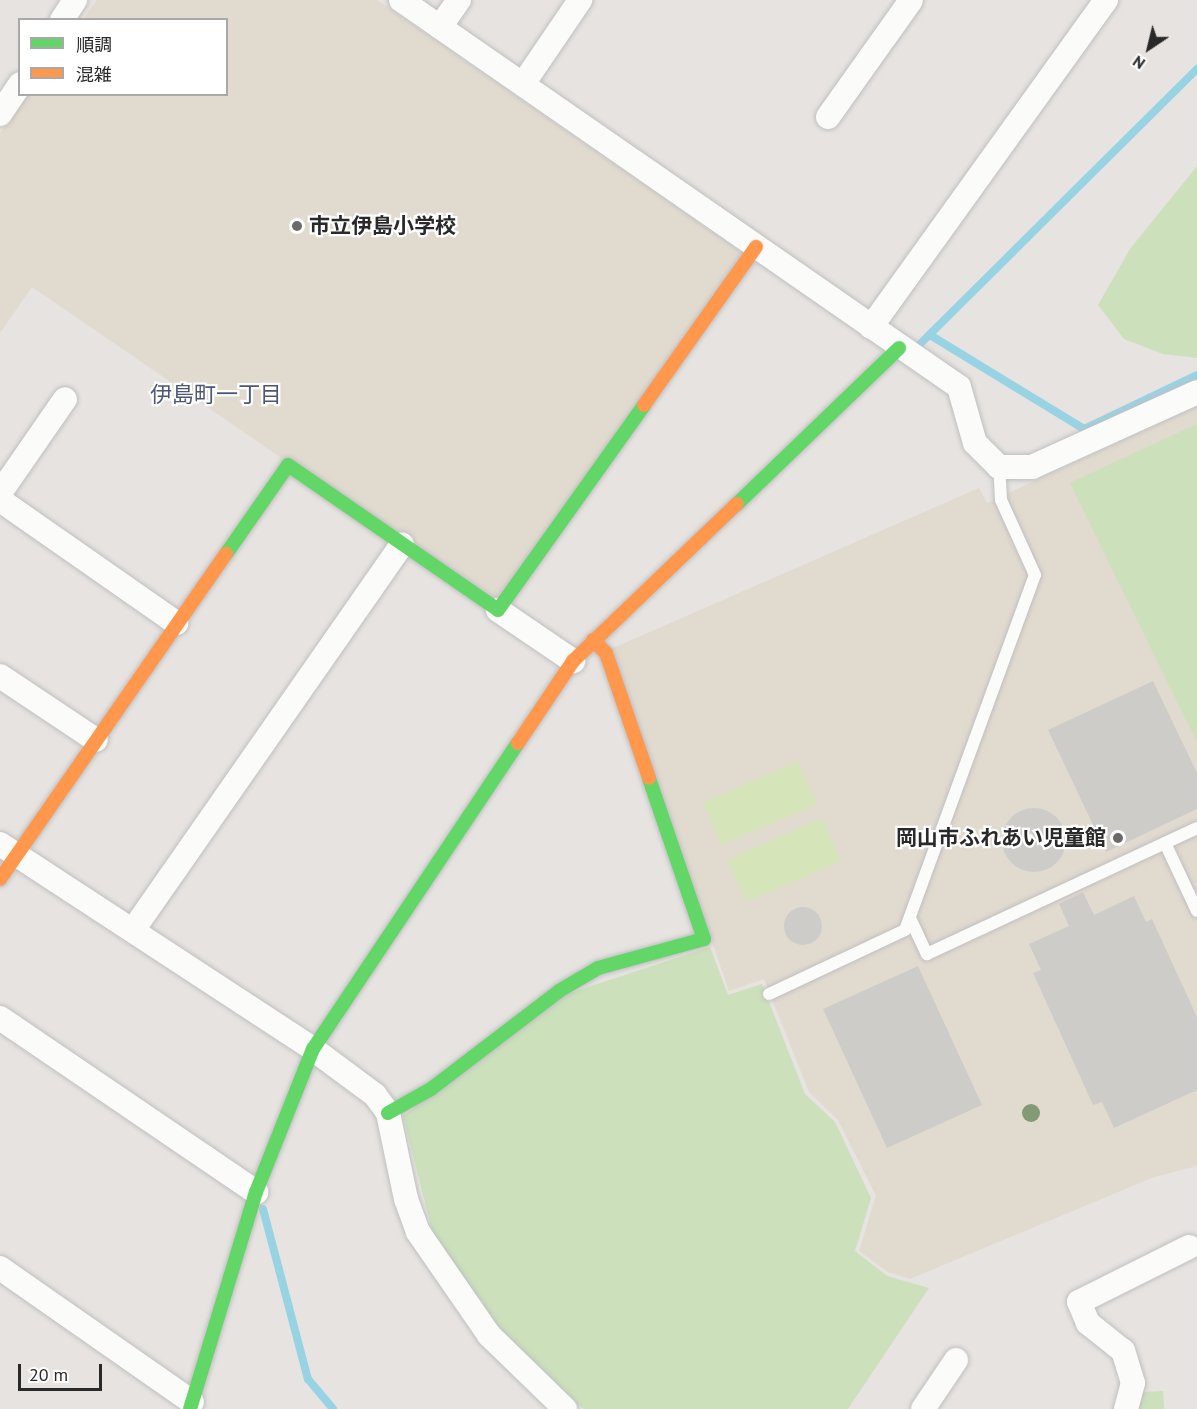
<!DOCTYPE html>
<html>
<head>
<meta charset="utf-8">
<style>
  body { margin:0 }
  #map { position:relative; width:1197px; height:1409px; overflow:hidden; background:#e6e3e0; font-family:"PT Sans","Noto Sans JP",sans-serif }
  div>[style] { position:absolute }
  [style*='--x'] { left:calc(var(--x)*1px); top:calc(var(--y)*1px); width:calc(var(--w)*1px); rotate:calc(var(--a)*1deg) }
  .education>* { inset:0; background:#e1dacf }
  .green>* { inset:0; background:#cbe0bb }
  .pitch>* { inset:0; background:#d5e4b9 }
  .stream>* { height:8px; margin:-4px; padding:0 4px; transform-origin:4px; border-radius:4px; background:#98d3e4 }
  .building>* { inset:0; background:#ceccc9 }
  .round { border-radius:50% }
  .roads { filter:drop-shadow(0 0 2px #c0c0c1) drop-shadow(0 0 2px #c0c0c1) }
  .lane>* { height:12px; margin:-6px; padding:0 6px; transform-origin:6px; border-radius:6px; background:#fbfbfa }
  .street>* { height:24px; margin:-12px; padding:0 12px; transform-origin:12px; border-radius:12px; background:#fbfbfa }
  .fast>* { height:14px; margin:-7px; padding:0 7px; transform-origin:7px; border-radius:7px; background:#63d668 }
  .slow>* { height:14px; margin:-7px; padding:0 7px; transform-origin:7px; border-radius:7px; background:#ff974d }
  .trees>* { width:18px; height:18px; margin:-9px; border-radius:50%; background:#829b76 }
  .dots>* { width:16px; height:16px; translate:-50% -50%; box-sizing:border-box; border:3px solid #fff; border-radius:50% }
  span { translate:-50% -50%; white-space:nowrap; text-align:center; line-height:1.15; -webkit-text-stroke:4.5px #fff; paint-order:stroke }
  .poi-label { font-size:21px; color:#292929; font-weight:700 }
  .left { translate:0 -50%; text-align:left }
  .right { translate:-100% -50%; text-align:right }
  .neighbourhood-label { font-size:22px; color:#4d5676 }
  .legend { position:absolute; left:18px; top:18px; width:210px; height:78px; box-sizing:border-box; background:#fff; border:2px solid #a9a9a9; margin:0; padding:8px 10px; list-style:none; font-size:18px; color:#292929 }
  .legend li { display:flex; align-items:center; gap:12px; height:30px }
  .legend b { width:30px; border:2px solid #a9a9a9 }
  .north { position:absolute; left:1119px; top:18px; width:60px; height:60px; -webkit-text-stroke:4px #fff; paint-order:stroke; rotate:215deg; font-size:16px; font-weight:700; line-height:24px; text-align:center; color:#292929 }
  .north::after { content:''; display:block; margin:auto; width:21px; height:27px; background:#292929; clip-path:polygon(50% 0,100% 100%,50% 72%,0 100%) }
  .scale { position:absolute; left:18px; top:1364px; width:84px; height:27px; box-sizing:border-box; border:3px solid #292929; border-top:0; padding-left:8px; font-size:18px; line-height:21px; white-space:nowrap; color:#292929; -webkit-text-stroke:4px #fff; paint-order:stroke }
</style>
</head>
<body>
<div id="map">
  <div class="education">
    <i style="clip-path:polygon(97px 0,377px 0,744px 254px,498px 599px,277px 455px,32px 287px,0 333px,0 133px,28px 95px,226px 94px,226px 20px,83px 19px)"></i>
    <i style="clip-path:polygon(1197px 406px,1197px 1166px,1154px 1177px,910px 1279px,888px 1272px,859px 1251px,876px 1196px,838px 1120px,809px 1092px,764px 979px,729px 991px,611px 649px,979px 488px,987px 503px)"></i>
  </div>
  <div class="green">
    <i style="clip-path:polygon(1197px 166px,1197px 358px,1163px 354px,1124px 339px,1098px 305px,1130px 249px)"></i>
    <i style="clip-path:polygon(1197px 424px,1197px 742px,1070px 483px)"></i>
    <i style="clip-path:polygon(710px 947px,728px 995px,762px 984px,805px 1094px,835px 1122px,871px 1198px,855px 1251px,887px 1276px,929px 1288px,848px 1409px,584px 1409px,558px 1391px,478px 1306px,434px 1238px,403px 1116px,564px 995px)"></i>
    <i style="clip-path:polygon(1163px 1391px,1164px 1409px,1139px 1409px,1143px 1392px)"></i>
  </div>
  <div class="pitch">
    <i style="clip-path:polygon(798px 761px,817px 804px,722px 845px,703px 803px)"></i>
    <i style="clip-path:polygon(822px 818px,841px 861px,746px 902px,727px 860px)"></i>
  </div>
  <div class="stream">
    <i style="--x:930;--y:335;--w:180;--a:31.4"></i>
    <i style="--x:1084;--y:429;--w:125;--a:-25.5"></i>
    <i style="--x:912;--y:352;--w:402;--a:-44.8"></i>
    <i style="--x:263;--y:1209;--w:176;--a:75.2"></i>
    <i style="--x:308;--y:1379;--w:39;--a:50"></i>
  </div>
  <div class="building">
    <i style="clip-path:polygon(1153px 681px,1197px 773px,1197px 809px,1106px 852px,1048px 730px)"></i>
    <i class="round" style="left:1002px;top:808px;width:64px;height:64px"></i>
    <i style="clip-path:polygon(1083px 892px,1094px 915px,1134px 896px,1146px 922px,1152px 919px,1197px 1017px,1197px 1090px,1114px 1128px,1102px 1102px,1093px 1105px,1033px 973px,1041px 970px,1029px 944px,1069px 926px,1059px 904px)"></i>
    <i class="round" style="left:784px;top:907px;width:38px;height:38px"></i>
    <i style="clip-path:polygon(918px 966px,982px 1105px,887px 1148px,823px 1009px)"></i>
  </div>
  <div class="roads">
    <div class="lane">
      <i style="--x:1165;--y:843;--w:75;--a:64.8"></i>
      <i style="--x:910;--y:918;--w:40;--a:65"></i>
      <i style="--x:927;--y:954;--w:298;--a:-25"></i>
      <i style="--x:769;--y:994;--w:150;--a:-25.2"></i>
      <i style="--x:905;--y:930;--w:378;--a:-69.9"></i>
      <i style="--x:1035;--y:575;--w:82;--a:-114.4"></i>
      <i style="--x:1001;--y:500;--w:33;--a:-93"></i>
    </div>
    <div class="street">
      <i style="--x:401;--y:0;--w:679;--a:34.74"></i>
      <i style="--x:959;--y:387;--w:58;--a:74.1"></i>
      <i style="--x:975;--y:443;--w:34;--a:45"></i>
      <i style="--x:999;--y:467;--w:33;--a:0"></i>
      <i style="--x:1032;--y:467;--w:181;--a:-24.4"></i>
      <i style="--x:62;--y:20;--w:24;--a:-57"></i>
      <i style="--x:440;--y:27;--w:33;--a:-55"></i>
      <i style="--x:523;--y:84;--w:102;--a:-55.8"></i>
      <i style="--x:0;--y:114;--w:36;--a:-56"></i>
      <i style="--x:828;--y:117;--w:143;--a:-54.6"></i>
      <i style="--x:871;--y:327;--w:403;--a:-54.3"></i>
      <i style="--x:0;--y:493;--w:114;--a:-55.3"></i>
      <i style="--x:0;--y:500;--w:215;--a:34.9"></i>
      <i style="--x:498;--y:610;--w:91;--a:34.2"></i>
      <i style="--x:0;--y:676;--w:115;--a:33.7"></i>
      <i style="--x:0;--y:844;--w:374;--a:33.2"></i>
      <i style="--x:313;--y:1049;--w:77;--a:36.6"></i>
      <i style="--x:375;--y:1095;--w:22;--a:54"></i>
      <i style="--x:388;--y:1113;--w:88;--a:78.2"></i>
      <i style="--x:406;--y:1199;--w:35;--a:70"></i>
      <i style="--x:418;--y:1232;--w:125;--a:55.4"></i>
      <i style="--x:489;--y:1335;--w:106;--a:44.2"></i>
      <i style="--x:133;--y:930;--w:470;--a:-55.1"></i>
      <i style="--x:0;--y:1018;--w:310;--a:34.2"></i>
      <i style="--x:0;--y:1268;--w:234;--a:34.9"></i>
      <i style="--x:923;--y:1409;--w:59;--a:-56"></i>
      <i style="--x:1126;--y:1409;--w:27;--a:-75"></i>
      <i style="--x:1133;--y:1383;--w:34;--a:-107"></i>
      <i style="--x:1123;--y:1351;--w:45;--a:-141.3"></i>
      <i style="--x:1088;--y:1323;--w:23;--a:-113"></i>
      <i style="--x:1079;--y:1302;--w:123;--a:-26.6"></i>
    </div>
    <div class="fast">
      <i style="--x:737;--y:504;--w:225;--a:-43.9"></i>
      <i style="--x:226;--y:554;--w:108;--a:-55.1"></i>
      <i style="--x:288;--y:465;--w:255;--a:34.6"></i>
      <i style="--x:498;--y:610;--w:252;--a:-54.5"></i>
      <i style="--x:388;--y:1113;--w:49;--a:-29.2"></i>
      <i style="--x:431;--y:1089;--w:161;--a:-37.4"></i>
      <i style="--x:559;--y:991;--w:45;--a:-30.5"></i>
      <i style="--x:598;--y:968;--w:110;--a:-15.3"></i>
      <i style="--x:704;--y:939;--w:170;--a:-108.9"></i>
      <i style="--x:190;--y:1409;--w:227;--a:-73.1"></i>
      <i style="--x:256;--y:1192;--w:154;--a:-68.3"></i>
      <i style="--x:313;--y:1049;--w:368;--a:-56.2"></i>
    </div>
    <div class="slow">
      <i style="--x:644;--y:405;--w:194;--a:-54.7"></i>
      <i style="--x:593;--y:640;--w:18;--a:45"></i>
      <i style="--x:606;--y:653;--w:132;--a:71"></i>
      <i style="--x:518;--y:743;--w:99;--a:-56.1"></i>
      <i style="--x:573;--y:661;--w:227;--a:-43.8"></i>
      <i style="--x:0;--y:879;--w:396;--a:-55.2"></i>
    </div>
  </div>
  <div class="trees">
    <i style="left:1031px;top:1113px"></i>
  </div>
  <div class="dots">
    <i style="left:297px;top:226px;background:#6b6a69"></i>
    <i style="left:1118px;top:838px;background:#6b6a69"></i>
  </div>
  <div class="poi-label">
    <span class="left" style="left:309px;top:226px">市立伊島小学校</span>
    <span class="right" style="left:1106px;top:838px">岡山市ふれあい児童館</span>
  </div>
  <div class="neighbourhood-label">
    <span style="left:216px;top:395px">伊島町一丁目</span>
  </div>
  <ul class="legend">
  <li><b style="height:8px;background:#63d668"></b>順調</li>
  <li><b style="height:8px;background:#ff974d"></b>混雑</li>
  </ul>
  <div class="north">N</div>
  <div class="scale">20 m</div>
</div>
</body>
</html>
